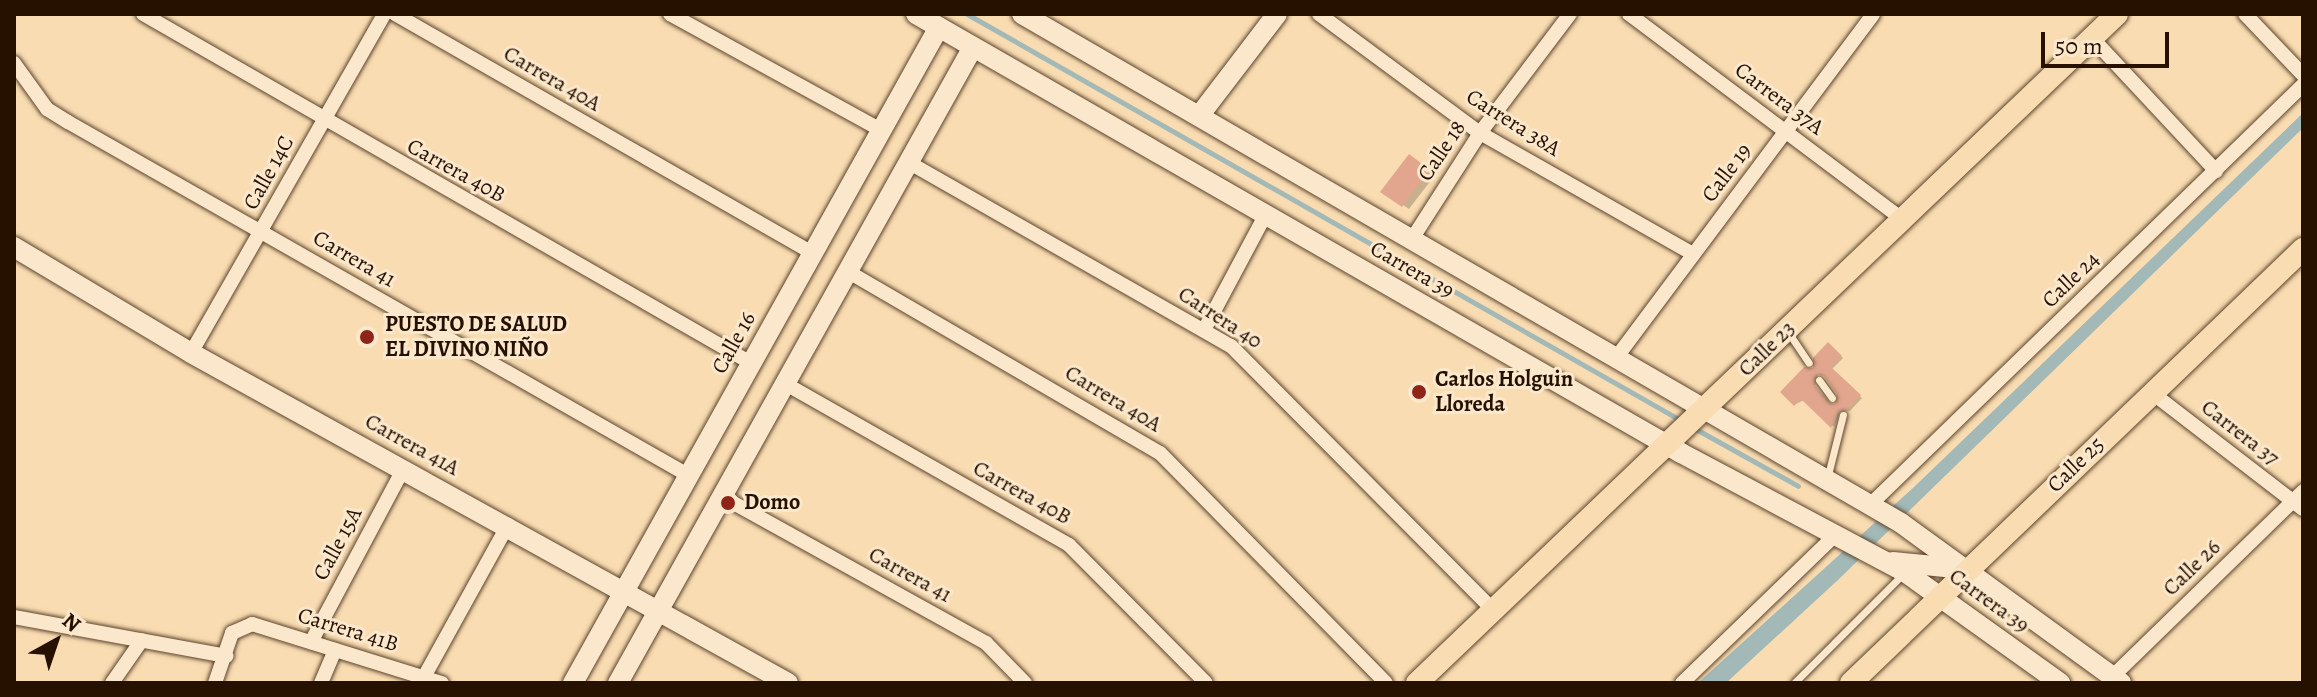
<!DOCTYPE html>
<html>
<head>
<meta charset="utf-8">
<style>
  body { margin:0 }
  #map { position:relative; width:2317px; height:697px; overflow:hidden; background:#f9dcb1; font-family:Alegreya,serif }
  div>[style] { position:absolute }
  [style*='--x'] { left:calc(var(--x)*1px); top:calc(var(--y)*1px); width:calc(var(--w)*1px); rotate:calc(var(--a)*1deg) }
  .water>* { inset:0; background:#a3b9b7 }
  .shadow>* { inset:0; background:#0003 }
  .stream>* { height:5px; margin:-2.5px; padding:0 2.5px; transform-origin:2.5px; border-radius:2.5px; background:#a3b9b7 }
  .building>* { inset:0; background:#e2a68f }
  .roads { filter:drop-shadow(0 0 2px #5b432c) drop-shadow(0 0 2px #5b432c) }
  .lane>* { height:7px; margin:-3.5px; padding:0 3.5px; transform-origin:3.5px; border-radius:3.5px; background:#fbe8cc }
  .street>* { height:14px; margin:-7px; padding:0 7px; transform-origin:7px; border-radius:7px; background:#fbe8cc }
  .secondary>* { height:20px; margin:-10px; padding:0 10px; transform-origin:10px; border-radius:10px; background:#fbe8cc }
  .primary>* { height:22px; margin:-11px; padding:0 11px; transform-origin:11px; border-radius:11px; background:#f9dcb1 }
  .dots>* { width:22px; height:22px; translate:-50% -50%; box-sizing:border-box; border:4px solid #fbe8cc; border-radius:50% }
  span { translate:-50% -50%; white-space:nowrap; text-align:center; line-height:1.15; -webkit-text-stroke:6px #fbe8cc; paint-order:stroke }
  .street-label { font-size:22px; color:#261000 }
  .poi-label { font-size:22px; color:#261000; font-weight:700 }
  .left { translate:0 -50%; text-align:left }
  .frame { position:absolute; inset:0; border:16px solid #261000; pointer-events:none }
  .north { position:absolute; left:16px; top:601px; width:80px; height:80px; -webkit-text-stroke:6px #fbe8cc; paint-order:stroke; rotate:40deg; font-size:22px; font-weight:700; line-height:32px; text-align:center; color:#261000 }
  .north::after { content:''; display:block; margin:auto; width:28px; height:36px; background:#261000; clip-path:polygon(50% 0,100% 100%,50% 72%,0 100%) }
  .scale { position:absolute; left:2041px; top:32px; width:128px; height:36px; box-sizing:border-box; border:4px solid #261000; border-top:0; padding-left:10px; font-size:24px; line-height:28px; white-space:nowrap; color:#261000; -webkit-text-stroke:6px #fbe8cc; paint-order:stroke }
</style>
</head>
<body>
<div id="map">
  <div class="water">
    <i style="clip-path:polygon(2303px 113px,2303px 128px,1839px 579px,1726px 683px,1698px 683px,1914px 487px)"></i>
  </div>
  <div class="shadow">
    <i style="clip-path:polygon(1416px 161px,1435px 175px,1409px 209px,1403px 205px)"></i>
    <i style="clip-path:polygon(evenodd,1831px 346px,1843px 358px,1832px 369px,1862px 398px,1850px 411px,1840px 412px,1834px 427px,1804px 400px,1796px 404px,1831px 346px,1818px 374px,1826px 376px,1840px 395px,1833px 406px,1815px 386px,1818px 374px)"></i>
  </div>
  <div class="stream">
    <i style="--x:967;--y:14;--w:823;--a:29.65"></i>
    <i style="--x:1694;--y:428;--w:119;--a:29.1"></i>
  </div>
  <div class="building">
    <i style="clip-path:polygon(1409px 154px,1430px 170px,1402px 207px,1380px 192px)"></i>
    <i style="clip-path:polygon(evenodd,1828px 342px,1842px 356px,1831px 367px,1861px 395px,1847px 410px,1838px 411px,1831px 428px,1801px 399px,1794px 406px,1780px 392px,1804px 367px,1813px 368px,1813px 358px,1828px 342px,1816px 374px,1824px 376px,1837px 394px,1835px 404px,1827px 402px,1814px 384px,1816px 374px)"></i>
  </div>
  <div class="roads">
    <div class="lane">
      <i style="--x:1788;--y:332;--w:37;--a:56"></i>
      <i style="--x:1819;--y:380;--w:22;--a:54"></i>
      <i style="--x:1827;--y:479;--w:66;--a:-76"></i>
      <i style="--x:1794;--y:683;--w:153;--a:-45"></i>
    </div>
    <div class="street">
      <i style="--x:143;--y:14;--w:701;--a:29.86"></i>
      <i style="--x:395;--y:14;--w:481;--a:29.8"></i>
      <i style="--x:670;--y:14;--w:241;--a:28.8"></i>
      <i style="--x:1319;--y:14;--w:200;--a:36.5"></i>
      <i style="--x:1480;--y:133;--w:245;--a:29.6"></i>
      <i style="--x:1629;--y:14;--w:341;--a:36.9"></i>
      <i style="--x:2245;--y:14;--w:84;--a:46.4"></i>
      <i style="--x:2092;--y:38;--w:182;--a:47"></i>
      <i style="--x:14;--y:63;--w:57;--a:54.3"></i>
      <i style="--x:47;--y:109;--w:25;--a:32"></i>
      <i style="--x:68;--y:122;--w:713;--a:29.66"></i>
      <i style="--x:908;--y:162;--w:372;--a:29.7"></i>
      <i style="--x:1231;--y:346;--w:371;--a:45.2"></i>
      <i style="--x:1412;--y:239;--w:126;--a:-57.3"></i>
      <i style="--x:1480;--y:133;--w:149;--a:-52.9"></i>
      <i style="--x:847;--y:271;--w:362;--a:30.2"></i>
      <i style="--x:1160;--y:453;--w:322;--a:45.5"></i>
      <i style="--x:1204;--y:330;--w:132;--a:-61.9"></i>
      <i style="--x:191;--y:353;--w:390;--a:-60.3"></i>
      <i style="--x:1616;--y:358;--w:429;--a:-53.2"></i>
      <i style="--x:784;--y:383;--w:328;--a:29.6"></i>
      <i style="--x:1069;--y:545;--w:194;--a:45.2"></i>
      <i style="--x:2151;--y:392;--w:192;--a:37.6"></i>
      <i style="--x:721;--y:496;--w:303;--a:29"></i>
      <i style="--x:986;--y:643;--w:56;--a:45.7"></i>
      <i style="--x:1870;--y:505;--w:603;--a:-44.13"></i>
      <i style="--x:14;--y:617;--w:216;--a:10.4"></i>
      <i style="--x:311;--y:642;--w:197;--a:-61.9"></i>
      <i style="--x:424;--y:677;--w:174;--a:-61.1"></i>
      <i style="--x:2112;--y:677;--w:267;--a:-44.2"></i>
      <i style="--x:112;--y:683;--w:52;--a:-55.1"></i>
      <i style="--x:215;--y:683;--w:53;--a:-71.2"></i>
      <i style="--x:232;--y:633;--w:22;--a:-24"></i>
      <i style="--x:252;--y:624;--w:199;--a:17.3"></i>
      <i style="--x:321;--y:683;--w:36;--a:-67"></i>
      <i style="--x:1682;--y:683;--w:211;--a:-44"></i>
    </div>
    <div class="secondary">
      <i style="--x:916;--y:14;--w:882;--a:29.85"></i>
      <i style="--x:1681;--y:453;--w:254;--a:28"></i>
      <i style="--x:1905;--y:572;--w:191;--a:35.6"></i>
      <i style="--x:1022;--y:14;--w:1016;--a:30.07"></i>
      <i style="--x:1901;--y:523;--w:272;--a:36"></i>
      <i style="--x:1199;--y:116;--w:128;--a:-52.6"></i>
      <i style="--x:14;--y:247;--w:206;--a:30.9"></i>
      <i style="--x:191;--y:353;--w:682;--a:28.93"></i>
      <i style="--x:1893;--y:562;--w:72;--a:5.6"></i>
      <i style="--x:573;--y:683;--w:751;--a:-60.84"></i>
      <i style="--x:618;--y:683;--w:728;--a:-60.83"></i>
    </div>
    <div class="primary">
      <i style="--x:1417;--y:683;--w:968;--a:-43.7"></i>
      <i style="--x:1851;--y:683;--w:627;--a:-43.84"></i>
    </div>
  </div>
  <div class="dots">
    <i style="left:367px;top:337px;background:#8f2418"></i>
    <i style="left:1419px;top:392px;background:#8f2418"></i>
    <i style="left:728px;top:503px;background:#8f2418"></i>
  </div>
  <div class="street-label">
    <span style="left:552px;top:79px;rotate:30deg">Carrera 40A</span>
    <span style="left:1779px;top:99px;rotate:37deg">Carrera 37A</span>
    <span style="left:1513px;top:123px;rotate:32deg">Carrera 38A</span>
    <span style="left:1442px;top:151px;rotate:-56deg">Calle 18</span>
    <span style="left:456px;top:171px;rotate:29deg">Carrera 40B</span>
    <span style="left:269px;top:173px;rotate:-61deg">Calle 14C</span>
    <span style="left:1727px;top:173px;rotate:-53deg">Calle 19</span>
    <span style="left:354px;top:259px;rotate:30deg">Carrera 41</span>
    <span style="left:1412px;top:270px;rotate:30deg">Carrera 39</span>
    <span style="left:2071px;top:280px;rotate:-44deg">Calle 24</span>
    <span style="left:1220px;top:318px;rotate:33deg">Carrera 40</span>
    <span style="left:734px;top:343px;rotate:-61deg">Calle 16</span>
    <span style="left:1767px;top:349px;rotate:-44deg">Calle 23</span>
    <span style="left:1113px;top:399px;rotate:31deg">Carrera 40A</span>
    <span style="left:2240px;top:433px;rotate:38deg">Carrera 37</span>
    <span style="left:412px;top:445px;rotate:29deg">Carrera 41A</span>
    <span style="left:2076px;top:465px;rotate:-44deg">Calle 25</span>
    <span style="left:1022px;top:493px;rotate:29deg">Carrera 40B</span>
    <span style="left:338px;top:544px;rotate:-62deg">Calle 15A</span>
    <span style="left:2192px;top:568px;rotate:-44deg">Calle 26</span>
    <span style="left:910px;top:575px;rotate:29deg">Carrera 41</span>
    <span style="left:1989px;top:601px;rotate:36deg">Carrera 39</span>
    <span style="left:348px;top:630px;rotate:17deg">Carrera 41B</span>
  </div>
  <div class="poi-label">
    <span class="left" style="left:385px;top:337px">PUESTO DE SALUD<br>EL DIVINO NIÑO</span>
    <span class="left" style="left:1435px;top:392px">Carlos Holguin<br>Lloreda</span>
    <span class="left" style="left:744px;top:503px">Domo</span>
  </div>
  <div class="frame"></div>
  <div class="north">N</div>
  <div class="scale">50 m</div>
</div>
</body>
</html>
